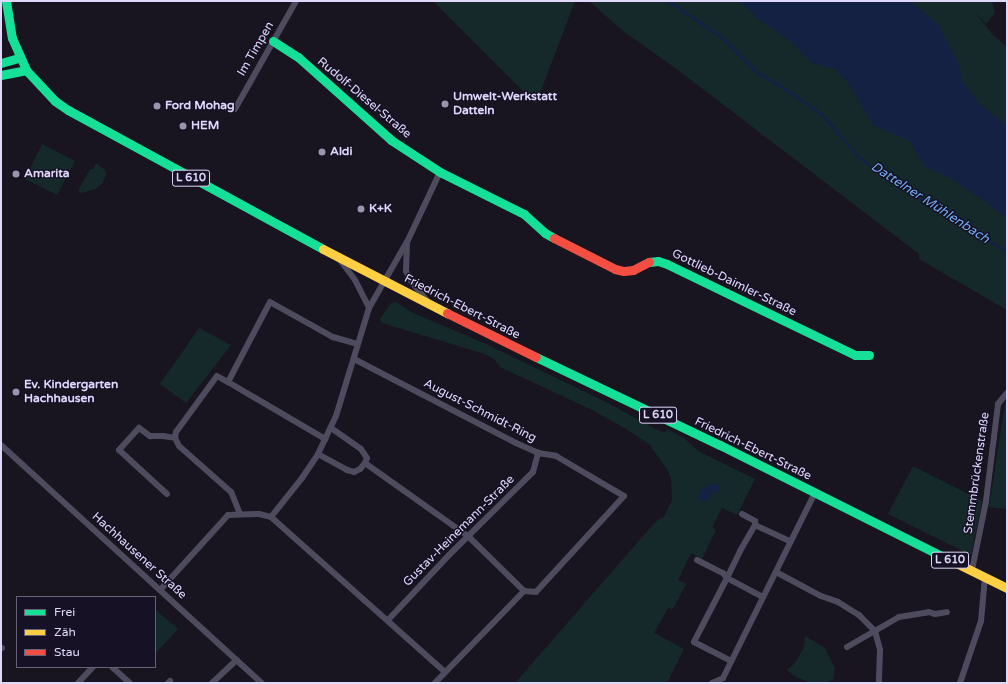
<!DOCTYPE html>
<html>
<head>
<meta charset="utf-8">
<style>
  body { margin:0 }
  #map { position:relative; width:1008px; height:684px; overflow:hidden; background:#181520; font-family:"Varela Round",sans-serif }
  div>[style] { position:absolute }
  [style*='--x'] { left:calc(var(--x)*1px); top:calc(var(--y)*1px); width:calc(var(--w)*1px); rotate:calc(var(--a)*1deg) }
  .green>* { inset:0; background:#15292b }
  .water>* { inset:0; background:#142143 }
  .stream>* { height:2.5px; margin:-1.25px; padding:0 1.25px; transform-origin:1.25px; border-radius:1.25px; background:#142143 }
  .street>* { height:6px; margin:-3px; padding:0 3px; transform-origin:3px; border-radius:3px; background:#4e4b5f }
  .fast>* { height:9px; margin:-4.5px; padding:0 4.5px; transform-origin:4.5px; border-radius:4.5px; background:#16e098 }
  .slow>* { height:9px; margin:-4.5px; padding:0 4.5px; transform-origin:4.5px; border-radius:4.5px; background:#ffcf43 }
  .jam>* { height:9px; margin:-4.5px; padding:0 4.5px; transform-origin:4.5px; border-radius:4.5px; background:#f24e42 }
  .dots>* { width:11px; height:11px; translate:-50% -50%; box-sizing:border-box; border:2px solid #161124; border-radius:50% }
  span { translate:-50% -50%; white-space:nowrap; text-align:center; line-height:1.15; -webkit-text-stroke:3px #161124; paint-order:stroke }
  .shield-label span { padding:1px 3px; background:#161124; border:1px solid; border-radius:3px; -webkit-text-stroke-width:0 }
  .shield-label { font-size:11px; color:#e0d8fb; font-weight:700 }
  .street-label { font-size:12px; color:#e0d8fb }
  .poi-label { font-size:12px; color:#e0d8fb; font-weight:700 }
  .left { translate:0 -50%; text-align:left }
  .water-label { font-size:13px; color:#71aaf0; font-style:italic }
  .frame { position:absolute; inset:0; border:2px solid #e0d8fb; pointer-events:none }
  .legend { position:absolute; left:16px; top:596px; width:140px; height:72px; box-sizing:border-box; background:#161124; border:1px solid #67617a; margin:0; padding:5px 7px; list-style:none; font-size:12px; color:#e0d8fb }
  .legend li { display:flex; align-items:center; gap:8px; height:20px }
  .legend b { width:20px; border:1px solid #67617a }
</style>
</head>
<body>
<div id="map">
  <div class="green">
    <i style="clip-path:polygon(433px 1px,575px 1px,536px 104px)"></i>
    <i style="clip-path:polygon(589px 1px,992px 1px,995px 13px,986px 24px,974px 11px,993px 35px,1007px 47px,1007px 310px,919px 259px,919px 254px,678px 70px,623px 31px)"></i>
    <i style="clip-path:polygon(42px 144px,75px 161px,57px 195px,25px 179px)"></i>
    <i style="clip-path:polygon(96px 163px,105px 170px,106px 175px,102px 184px,95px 189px,82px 193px,78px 191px,90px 169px,93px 169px)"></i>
    <i style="clip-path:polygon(396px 302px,413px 313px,484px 343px,608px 403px,659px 431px,666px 432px,667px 429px,684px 438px,698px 451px,755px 479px,737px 515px,722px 508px,712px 527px,716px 530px,702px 559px,691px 553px,678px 580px,686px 584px,673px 609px,668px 608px,654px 633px,684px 649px,667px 683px,515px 683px,651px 527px,658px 520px,664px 517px,672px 500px,671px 478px,667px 469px,649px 444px,626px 429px,592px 410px,500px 367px,494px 359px,485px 354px,382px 323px,380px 319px,384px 313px,391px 303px)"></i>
    <i style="clip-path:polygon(199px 328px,231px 345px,186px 403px,160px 384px)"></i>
    <i style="clip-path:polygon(1007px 402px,1007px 509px,989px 507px,1005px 404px)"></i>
    <i style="clip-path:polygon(913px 466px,982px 501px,971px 555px,888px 514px)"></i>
    <i style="clip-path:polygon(155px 609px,178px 629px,155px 654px)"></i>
    <i style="clip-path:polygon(805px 636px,825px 648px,835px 668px,833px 681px,829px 680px,829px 683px,811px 683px,794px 676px,787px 670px,795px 663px,804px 647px)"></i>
  </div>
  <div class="water">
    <i style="clip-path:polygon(740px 1px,910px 1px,915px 5px,938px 24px,959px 64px,962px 81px,980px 104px,1007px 126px,1007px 219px,989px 204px,949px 177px,924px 166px,910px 141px,873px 125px,849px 84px,835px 69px,812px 63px,791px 42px,756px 17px)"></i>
    <i style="clip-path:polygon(711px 484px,719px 485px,720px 491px,712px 493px,706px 501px,701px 502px,698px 497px,702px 488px)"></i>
  </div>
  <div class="stream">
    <i style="--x:669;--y:1;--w:65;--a:34.4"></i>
    <i style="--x:723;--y:38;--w:49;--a:45"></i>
    <i style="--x:758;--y:73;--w:25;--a:29"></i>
    <i style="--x:780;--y:85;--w:44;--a:34.8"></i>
    <i style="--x:816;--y:110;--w:21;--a:43"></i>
    <i style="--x:831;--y:124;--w:42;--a:49.8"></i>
    <i style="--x:858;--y:156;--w:49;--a:36.6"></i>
    <i style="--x:897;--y:185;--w:56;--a:28.9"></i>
    <i style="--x:946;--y:212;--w:32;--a:36"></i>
    <i style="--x:972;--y:231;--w:40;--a:29.7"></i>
  </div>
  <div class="street">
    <i style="--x:235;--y:109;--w:124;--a:-60.5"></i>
    <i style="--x:407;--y:243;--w:28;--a:92"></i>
    <i style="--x:406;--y:271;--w:11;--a:63"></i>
    <i style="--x:411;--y:281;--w:26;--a:51"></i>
    <i style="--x:340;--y:260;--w:25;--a:53"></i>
    <i style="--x:355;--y:280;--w:31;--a:63"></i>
    <i style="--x:354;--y:359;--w:182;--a:27.4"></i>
    <i style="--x:516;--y:443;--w:24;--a:24"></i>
    <i style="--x:538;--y:453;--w:18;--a:9"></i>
    <i style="--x:556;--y:456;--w:79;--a:30.5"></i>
    <i style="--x:624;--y:496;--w:130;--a:132.5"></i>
    <i style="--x:536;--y:592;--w:12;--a:-175"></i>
    <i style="--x:524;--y:591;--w:128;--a:134.1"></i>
    <i style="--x:228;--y:382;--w:113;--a:30.4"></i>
    <i style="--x:1;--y:445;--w:353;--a:42.4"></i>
    <i style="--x:318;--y:454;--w:33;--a:29"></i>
    <i style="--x:347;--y:470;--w:7;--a:16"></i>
    <i style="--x:354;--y:472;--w:7;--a:-27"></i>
    <i style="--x:360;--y:469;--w:8;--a:-50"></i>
    <i style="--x:365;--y:463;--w:5;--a:-68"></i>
    <i style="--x:367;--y:458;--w:11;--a:-124"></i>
    <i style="--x:361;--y:449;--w:37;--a:-145"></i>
    <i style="--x:365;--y:463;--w:128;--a:35.4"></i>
    <i style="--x:469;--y:537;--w:77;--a:44.5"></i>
    <i style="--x:167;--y:494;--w:65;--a:-137.5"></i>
    <i style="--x:119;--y:450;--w:30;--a:-48"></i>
    <i style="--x:139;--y:428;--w:14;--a:36"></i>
    <i style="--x:150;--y:436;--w:13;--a:0"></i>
    <i style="--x:163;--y:436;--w:12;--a:9"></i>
    <i style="--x:240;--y:514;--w:24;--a:-112"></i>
    <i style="--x:231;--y:492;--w:69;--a:-138.5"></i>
    <i style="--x:179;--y:446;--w:9;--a:-117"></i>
    <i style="--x:175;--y:438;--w:6;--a:-81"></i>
    <i style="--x:176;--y:432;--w:69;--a:-53.8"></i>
    <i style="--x:217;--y:376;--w:13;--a:29"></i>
    <i style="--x:228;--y:382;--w:90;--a:-62.3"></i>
    <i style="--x:270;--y:302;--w:72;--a:29.1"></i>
    <i style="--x:333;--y:337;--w:25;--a:16"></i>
    <i style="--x:742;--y:514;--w:15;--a:28"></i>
    <i style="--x:755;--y:521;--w:4;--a:90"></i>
    <i style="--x:271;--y:517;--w:233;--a:41.7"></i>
    <i style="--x:697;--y:560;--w:29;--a:27"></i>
    <i style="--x:723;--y:573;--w:6;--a:51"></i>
    <i style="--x:727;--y:578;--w:72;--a:117.3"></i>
    <i style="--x:694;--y:642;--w:42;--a:27.2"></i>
    <i style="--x:972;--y:570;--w:70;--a:-78.5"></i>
    <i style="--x:986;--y:501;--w:98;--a:-82.9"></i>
    <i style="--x:998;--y:404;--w:14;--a:-51"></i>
    <i style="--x:776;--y:572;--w:51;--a:28.1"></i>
    <i style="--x:821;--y:596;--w:18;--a:19"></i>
    <i style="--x:838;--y:602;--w:25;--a:32"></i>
    <i style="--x:859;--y:615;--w:23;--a:45"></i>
    <i style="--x:875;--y:631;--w:20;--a:75"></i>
    <i style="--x:880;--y:650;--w:33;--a:92"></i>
    <i style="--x:160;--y:590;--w:101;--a:-47.8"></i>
    <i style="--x:228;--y:515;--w:31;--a:-2"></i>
    <i style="--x:259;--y:514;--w:12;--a:14"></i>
    <i style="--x:271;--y:517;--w:50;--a:-51.5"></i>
    <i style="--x:302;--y:478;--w:29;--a:-56"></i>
    <i style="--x:318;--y:454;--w:42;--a:-64.7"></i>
    <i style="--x:336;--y:416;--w:113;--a:-73"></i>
    <i style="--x:369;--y:308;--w:78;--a:-60.2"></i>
    <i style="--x:408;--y:240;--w:75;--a:-64.8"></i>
    <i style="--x:763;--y:597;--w:41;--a:-152.2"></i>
    <i style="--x:727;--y:578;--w:30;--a:-64"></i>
    <i style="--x:740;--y:551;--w:30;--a:-60"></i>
    <i style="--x:755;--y:525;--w:38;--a:25"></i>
    <i style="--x:388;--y:620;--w:89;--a:-46.8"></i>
    <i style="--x:449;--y:555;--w:118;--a:-44.7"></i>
    <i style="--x:533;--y:472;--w:20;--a:-75"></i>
    <i style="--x:847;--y:647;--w:60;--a:-30"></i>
    <i style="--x:899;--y:617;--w:30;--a:-9"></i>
    <i style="--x:929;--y:612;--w:6;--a:18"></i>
    <i style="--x:935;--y:614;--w:12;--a:-9"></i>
    <i style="--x:1;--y:648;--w:1;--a:0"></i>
    <i style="--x:112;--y:667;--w:24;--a:42"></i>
    <i style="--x:78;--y:683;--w:22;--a:-47"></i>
    <i style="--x:168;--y:683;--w:3;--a:-45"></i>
    <i style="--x:212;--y:683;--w:34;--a:-43"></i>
    <i style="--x:712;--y:683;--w:12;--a:-24"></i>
    <i style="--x:723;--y:678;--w:207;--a:-63.6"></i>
    <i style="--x:960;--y:683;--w:65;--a:-71.3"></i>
    <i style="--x:981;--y:621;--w:44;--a:-84.8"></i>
  </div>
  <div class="fast">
    <i style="--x:6;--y:1;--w:37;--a:81"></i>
    <i style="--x:12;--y:38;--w:35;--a:66"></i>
    <i style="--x:26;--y:70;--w:42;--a:46.9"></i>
    <i style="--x:55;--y:101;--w:16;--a:35"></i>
    <i style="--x:68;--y:110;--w:290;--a:28.6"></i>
    <i style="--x:273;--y:41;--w:30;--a:33"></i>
    <i style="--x:298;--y:57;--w:125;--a:41.7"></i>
    <i style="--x:391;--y:140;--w:59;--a:33.1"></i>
    <i style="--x:440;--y:172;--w:94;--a:26.6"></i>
    <i style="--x:524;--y:214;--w:28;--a:42"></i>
    <i style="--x:545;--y:233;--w:10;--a:29"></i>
    <i style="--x:1;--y:63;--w:19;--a:-16"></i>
    <i style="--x:1;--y:75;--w:25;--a:-11"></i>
    <i style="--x:649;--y:262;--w:9;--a:-6"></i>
    <i style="--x:658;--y:261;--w:9;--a:18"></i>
    <i style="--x:667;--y:264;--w:209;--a:25.8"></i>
    <i style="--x:855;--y:355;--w:14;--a:0"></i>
    <i style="--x:536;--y:357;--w:204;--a:25.6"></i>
    <i style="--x:720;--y:445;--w:255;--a:26.6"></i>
  </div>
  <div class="slow">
    <i style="--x:323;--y:249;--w:140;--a:27.3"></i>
    <i style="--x:948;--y:559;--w:66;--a:26.2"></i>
  </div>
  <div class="jam">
    <i style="--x:554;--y:238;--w:68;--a:26.9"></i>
    <i style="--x:615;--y:269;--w:9;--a:13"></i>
    <i style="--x:624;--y:271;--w:9;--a:-6"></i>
    <i style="--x:633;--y:270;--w:18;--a:-27"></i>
    <i style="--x:447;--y:313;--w:99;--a:26.3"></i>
  </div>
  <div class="dots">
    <i style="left:445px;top:104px;background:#9a94ae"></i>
    <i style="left:157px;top:106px;background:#9a94ae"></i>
    <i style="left:183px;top:126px;background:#9a94ae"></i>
    <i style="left:322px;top:152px;background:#9a94ae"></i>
    <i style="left:16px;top:174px;background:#9a94ae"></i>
    <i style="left:361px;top:209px;background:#9a94ae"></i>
    <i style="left:16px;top:392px;background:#9a94ae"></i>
  </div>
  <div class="shield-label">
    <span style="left:191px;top:178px">L 610</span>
    <span style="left:658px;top:415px">L 610</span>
    <span style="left:950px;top:560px">L 610</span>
  </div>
  <div class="street-label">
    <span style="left:256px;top:49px;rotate:-60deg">Im Timpen</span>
    <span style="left:364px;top:98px;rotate:40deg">Rudolf-Diesel-Straße</span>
    <span style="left:734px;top:283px;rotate:26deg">Gottlieb-Daimler-Straße</span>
    <span style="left:462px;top:307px;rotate:27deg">Friedrich-Ebert-Straße</span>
    <span style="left:480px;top:411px;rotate:27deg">August-Schmidt-Ring</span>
    <span style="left:753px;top:449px;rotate:26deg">Friedrich-Ebert-Straße</span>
    <span style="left:977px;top:473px;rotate:-82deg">Stemmbrückenstraße</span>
    <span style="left:459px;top:531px;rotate:-45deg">Gustav-Heinemann-Straße</span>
    <span style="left:139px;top:556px;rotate:42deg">Hachhausener Straße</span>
  </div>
  <div class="poi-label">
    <span class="left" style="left:453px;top:104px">Umwelt-Werkstatt<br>Datteln</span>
    <span class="left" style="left:165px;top:106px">Ford Mohag</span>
    <span class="left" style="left:191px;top:126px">HEM</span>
    <span class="left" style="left:330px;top:152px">Aldi</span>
    <span class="left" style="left:24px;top:174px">Amarita</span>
    <span class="left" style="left:369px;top:209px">K+K</span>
    <span class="left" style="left:24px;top:392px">Ev. Kindergarten<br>Hachhausen</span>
  </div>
  <div class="water-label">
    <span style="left:930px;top:203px;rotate:33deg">Dattelner Mühlenbach</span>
  </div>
  <div class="frame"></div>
  <ul class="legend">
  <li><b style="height:5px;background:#16e098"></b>Frei</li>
  <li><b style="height:5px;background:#ffcf43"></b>Zäh</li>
  <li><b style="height:5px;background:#f24e42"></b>Stau</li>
  </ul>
</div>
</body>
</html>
